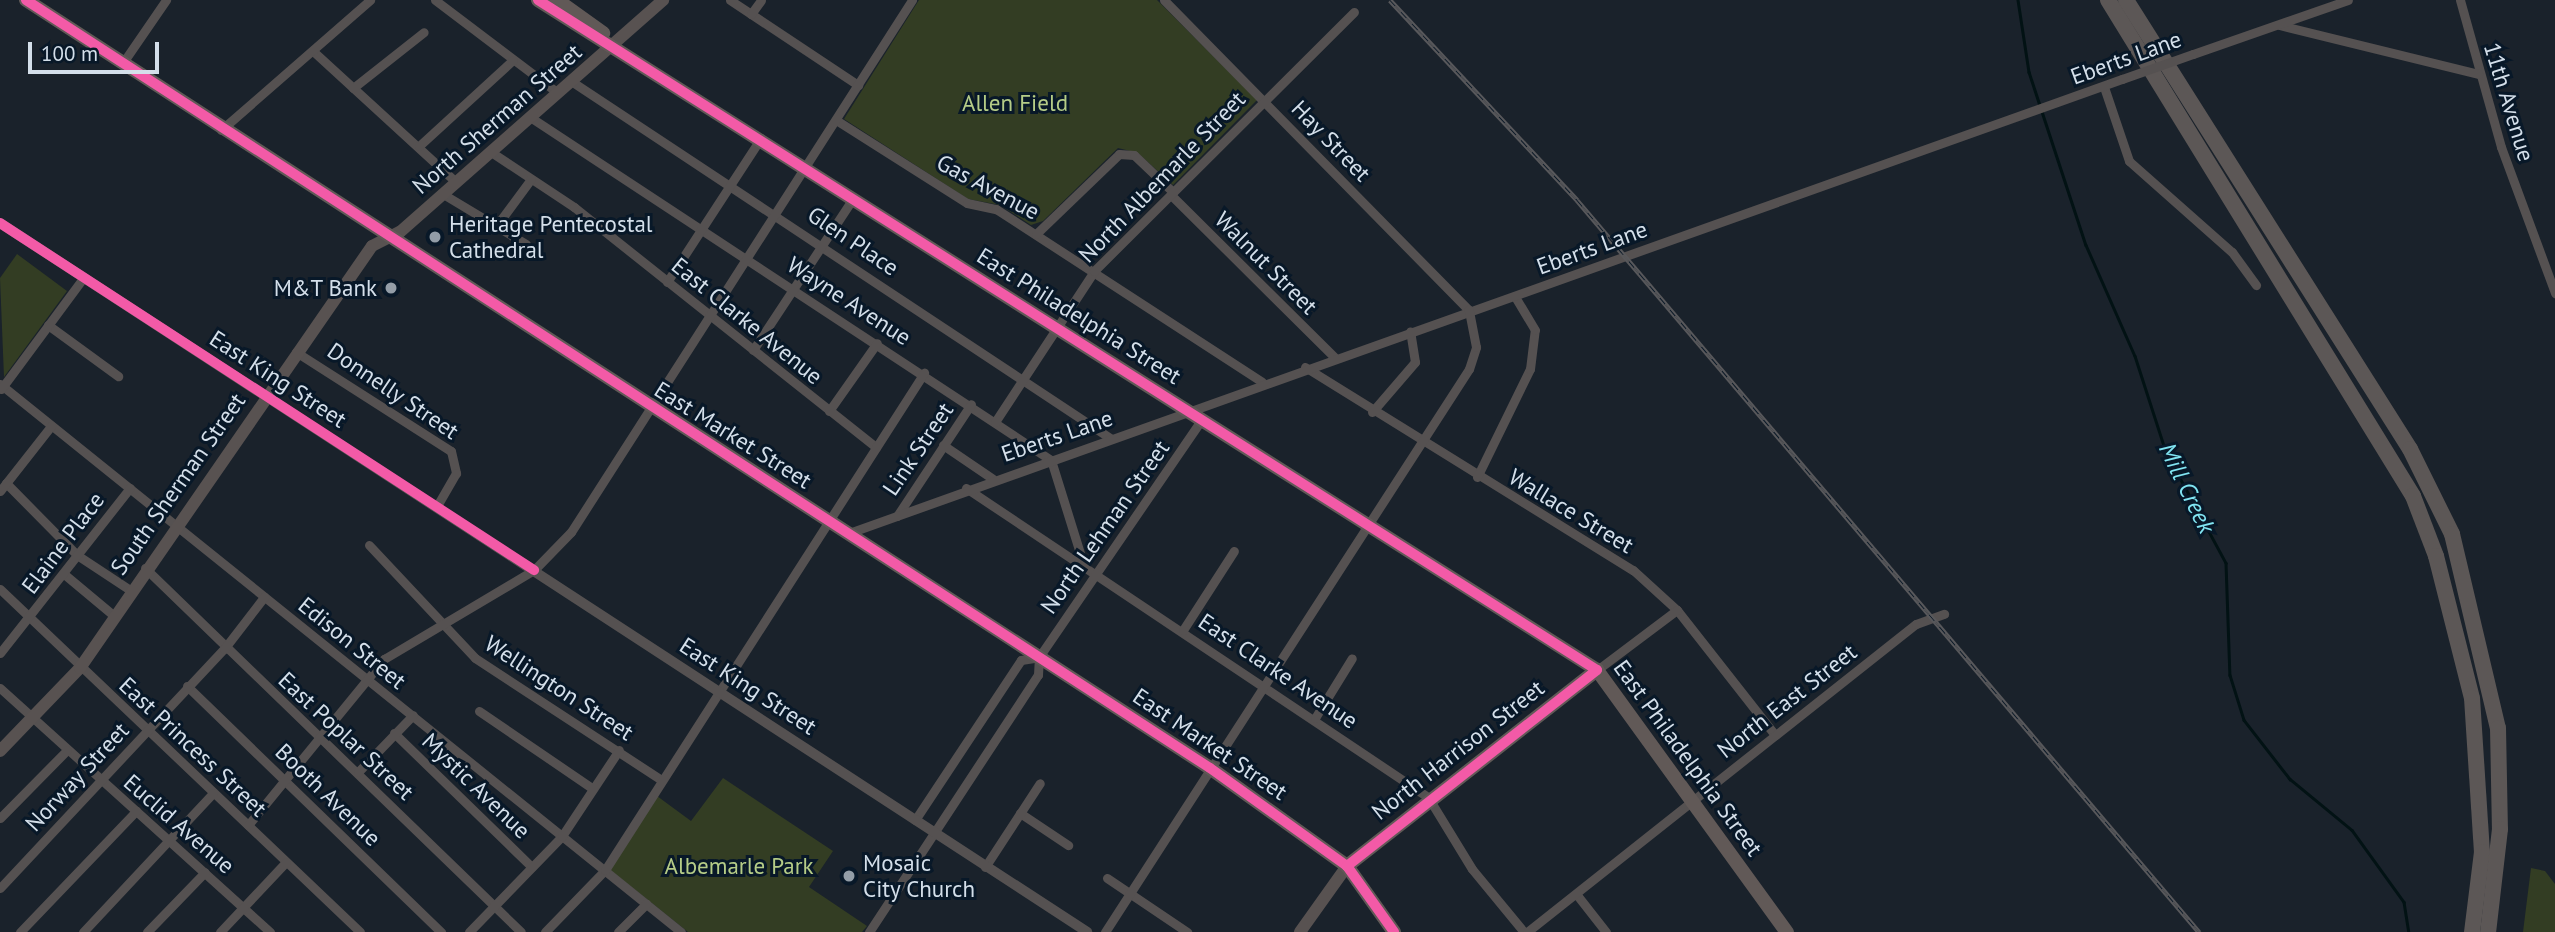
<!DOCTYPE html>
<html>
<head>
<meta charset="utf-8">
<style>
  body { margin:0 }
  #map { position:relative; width:2555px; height:932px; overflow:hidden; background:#1a222b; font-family:"PT Sans",sans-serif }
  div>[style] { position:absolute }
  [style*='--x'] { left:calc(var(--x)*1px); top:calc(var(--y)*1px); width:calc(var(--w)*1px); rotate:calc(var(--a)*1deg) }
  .green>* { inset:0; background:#333d23 }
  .stream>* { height:2.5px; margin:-1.25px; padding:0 1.25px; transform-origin:1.25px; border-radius:1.25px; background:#021214 }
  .minor>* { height:9px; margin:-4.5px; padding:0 4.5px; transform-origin:4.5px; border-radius:4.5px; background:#555151 }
  .tertiary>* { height:10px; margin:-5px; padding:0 5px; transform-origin:5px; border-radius:5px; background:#555151 }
  .secondary>* { height:12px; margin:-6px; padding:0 6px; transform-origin:6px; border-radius:6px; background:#585251 }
  .primary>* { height:14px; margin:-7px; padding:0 7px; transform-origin:7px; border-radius:7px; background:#615957 }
  .motorway>* { height:16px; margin:-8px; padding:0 8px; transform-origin:8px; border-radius:8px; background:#5c5756 }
  .rail>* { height:5px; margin-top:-2.5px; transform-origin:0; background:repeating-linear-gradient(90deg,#081828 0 8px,#58585b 0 16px); box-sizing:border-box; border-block:2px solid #58585b }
  .minor-bridge>* { height:9px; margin:-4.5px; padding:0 4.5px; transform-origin:4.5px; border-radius:4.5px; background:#555151 }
  .cycleway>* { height:10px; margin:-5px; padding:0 5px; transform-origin:5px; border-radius:5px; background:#f35aa7 }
  .dots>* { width:19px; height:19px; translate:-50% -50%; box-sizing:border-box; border:4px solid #081828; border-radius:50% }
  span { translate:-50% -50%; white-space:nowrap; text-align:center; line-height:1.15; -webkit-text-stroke:6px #081828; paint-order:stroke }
  .street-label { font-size:23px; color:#d4dfea }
  .park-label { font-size:23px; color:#b5cc87 }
  .poi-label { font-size:23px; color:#d4dfea }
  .left { translate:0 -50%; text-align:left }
  .right { translate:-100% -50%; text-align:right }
  .water-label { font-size:24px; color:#81e5f2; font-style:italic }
  .scale { position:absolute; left:28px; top:42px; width:131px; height:32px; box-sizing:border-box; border:4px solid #d4dfea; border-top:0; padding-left:9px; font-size:21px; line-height:24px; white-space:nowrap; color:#d4dfea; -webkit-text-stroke:5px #081828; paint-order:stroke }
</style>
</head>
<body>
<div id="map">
  <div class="green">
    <i style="clip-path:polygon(919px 0,1157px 0,1257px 100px,1173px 185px,1138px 153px,1118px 148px,1043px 221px,1031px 225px,1000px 205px,968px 199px,844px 119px)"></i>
    <i style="clip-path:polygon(17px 254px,67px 291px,4px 377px,0 278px)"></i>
    <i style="clip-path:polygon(723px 778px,833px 851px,809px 887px,867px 926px,862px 932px,688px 932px,609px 869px,657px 796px,691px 821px)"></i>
    <i style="clip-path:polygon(2531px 868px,2545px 871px,2555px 884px,2555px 932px,2523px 932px)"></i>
  </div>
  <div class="stream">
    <i style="--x:2018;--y:0;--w:73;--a:81.3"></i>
    <i style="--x:2029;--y:72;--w:182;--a:71.8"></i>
    <i style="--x:2086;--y:245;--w:121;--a:66.2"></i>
    <i style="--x:2135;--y:356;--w:101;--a:72.1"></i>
    <i style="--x:2166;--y:452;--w:126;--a:61.6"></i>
    <i style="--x:2226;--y:563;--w:112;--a:88"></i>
    <i style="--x:2230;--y:675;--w:47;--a:72.7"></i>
    <i style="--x:2244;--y:720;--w:75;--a:52.1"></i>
    <i style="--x:2290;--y:779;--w:80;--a:39.4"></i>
    <i style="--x:2352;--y:830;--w:89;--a:54.2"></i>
    <i style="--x:2404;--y:902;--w:30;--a:81"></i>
  </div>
  <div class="minor">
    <i style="--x:435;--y:0;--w:154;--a:37.1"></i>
    <i style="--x:730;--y:0;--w:154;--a:33.6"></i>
    <i style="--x:1164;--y:0;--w:435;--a:45.5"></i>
    <i style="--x:2460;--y:0;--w:153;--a:74.4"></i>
    <i style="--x:2501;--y:147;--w:156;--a:69.7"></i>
    <i style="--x:751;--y:14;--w:17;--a:-54"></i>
    <i style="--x:2279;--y:25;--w:205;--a:13.8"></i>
    <i style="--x:314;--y:52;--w:193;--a:42.5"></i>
    <i style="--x:2193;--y:54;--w:164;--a:-19.2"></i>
    <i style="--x:122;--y:64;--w:78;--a:-55.5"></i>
    <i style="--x:571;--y:81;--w:647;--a:33.52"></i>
    <i style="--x:2104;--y:87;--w:78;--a:71.3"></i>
    <i style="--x:2129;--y:161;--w:137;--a:41.5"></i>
    <i style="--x:2232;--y:252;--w:41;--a:54"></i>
    <i style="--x:353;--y:88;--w:90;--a:-38.3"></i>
    <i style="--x:530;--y:117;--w:624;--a:33.36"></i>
    <i style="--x:1051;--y:460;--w:111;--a:72.7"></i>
    <i style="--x:836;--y:120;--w:155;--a:32.4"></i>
    <i style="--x:967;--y:203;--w:30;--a:12"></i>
    <i style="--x:996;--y:209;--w:317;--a:33"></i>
    <i style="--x:221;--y:130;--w:198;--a:-41.1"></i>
    <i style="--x:419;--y:146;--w:127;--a:-42.5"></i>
    <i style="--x:491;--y:152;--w:100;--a:33.5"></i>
    <i style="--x:574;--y:207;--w:386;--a:38.5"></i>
    <i style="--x:443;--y:194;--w:97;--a:31.1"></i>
    <i style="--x:1171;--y:195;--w:230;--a:44.8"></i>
    <i style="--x:497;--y:225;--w:57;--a:-53.5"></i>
    <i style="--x:1036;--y:234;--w:115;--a:-43.9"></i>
    <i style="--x:1119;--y:154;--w:15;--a:4"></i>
    <i style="--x:1134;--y:155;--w:54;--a:43.5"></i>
    <i style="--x:667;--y:282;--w:172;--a:-56.9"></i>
    <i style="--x:48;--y:325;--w:87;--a:36.1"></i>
    <i style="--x:753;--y:350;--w:183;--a:-56.6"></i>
    <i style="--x:296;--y:352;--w:184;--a:32.6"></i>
    <i style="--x:451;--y:451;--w:23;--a:77"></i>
    <i style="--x:456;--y:473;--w:39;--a:120"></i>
    <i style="--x:1305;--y:367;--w:386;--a:31.8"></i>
    <i style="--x:1633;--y:570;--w:59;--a:42.3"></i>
    <i style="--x:1677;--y:610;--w:159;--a:51.9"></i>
    <i style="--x:0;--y:384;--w:874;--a:38.82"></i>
    <i style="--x:1;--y:389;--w:138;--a:-53.5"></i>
    <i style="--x:829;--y:411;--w:83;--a:-54.8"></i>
    <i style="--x:1372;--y:412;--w:66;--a:-49.3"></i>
    <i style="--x:1415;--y:362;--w:31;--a:-99"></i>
    <i style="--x:995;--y:422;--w:181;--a:-56.7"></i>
    <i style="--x:1094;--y:271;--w:367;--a:-44.9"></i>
    <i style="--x:943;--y:445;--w:60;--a:34.2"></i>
    <i style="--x:1477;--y:477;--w:120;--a:-63.9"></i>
    <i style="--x:1530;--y:369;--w:39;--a:-83"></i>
    <i style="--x:1535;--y:330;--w:37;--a:-121"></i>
    <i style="--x:6;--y:483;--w:101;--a:45.4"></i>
    <i style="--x:77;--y:555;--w:64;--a:33.4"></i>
    <i style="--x:966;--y:488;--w:556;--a:33.78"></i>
    <i style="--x:1428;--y:797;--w:84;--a:58.6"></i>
    <i style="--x:1472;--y:869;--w:82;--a:50.5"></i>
    <i style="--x:0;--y:491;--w:83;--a:-51.9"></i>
    <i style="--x:897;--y:516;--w:134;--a:-56.5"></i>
    <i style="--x:849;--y:533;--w:1352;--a:-19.63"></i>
    <i style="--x:369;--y:545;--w:155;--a:46.8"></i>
    <i style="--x:475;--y:658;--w:221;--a:33.2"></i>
    <i style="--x:145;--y:568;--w:523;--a:44.07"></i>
    <i style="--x:64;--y:574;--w:64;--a:39.9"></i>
    <i style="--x:0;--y:589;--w:497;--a:43.6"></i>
    <i style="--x:1183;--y:630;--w:94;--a:-57.2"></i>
    <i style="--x:0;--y:653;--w:210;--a:-51.8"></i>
    <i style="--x:1039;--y:657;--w:288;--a:-55.6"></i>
    <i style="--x:1597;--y:670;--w:100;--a:-36.9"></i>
    <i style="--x:187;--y:686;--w:354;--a:44.1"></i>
    <i style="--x:0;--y:688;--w:364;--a:42.1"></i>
    <i style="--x:479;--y:711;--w:137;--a:34.3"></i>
    <i style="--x:1315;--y:718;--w:70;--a:-58.3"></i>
    <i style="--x:394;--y:733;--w:192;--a:44.2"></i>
    <i style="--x:358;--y:772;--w:79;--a:-46"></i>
    <i style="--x:1020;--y:813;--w:58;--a:33.7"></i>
    <i style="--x:0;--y:818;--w:95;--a:-45.4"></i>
    <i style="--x:915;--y:820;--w:192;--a:-56.5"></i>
    <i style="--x:1021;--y:660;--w:18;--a:-9"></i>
    <i style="--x:248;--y:825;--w:215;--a:-50.7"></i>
    <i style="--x:384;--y:659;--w:174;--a:-30.7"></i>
    <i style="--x:534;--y:570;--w:53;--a:-45.8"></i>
    <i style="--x:571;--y:532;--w:632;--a:-57.34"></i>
    <i style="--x:985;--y:867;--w:100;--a:-56.8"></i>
    <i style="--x:1107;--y:878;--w:97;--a:34"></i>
    <i style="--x:0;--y:888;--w:328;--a:-46.9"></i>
    <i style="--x:224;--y:649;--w:66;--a:-52.4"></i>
    <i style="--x:1577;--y:895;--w:47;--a:51.9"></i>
    <i style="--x:20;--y:932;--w:168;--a:-46.2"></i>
    <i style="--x:83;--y:932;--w:190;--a:-46.9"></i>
    <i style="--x:147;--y:932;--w:83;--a:-46"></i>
    <i style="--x:220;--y:932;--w:96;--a:-46.7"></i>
    <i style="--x:469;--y:932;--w:134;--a:-45.9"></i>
    <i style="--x:562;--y:836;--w:103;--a:-56.5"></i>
    <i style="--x:545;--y:932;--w:86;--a:-45.9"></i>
    <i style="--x:605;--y:870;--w:591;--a:-57.31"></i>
    <i style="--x:618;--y:932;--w:40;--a:-45"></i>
    <i style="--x:869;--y:932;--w:308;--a:-56.7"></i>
    <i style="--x:1038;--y:675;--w:18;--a:-87"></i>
    <i style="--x:1105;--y:932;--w:670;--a:-57.12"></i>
    <i style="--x:1469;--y:369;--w:23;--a:-72"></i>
    <i style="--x:1476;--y:347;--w:38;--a:-101"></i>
    <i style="--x:1527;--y:932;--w:496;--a:-38.4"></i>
    <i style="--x:1916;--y:624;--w:30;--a:-20"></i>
  </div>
  <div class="tertiary">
    <i style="--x:0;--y:223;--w:1298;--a:33.11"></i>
  </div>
  <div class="secondary">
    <i style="--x:0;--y:751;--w:115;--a:-46.1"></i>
    <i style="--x:80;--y:668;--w:513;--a:-55.32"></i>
    <i style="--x:372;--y:246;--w:31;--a:-27"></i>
    <i style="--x:400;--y:232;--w:351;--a:-41.4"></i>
    <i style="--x:1300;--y:932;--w:81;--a:-54.5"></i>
  </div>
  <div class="primary">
    <i style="--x:26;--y:0;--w:1411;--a:32.97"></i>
    <i style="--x:1210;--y:768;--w:168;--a:35.6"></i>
    <i style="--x:1347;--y:866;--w:81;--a:54.5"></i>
    <i style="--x:538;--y:0;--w:1253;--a:32.32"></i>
    <i style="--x:1597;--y:670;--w:324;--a:54.1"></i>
    <i style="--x:557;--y:0;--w:57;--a:35.7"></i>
    <i style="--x:1347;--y:866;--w:318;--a:-38.1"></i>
  </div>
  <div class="motorway">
    <i style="--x:2108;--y:0;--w:582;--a:58.41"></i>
    <i style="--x:2413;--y:496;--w:64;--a:69"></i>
    <i style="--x:2436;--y:556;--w:146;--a:75.8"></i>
    <i style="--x:2472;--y:698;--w:154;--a:86.3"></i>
    <i style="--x:2482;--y:852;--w:81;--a:97.1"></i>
    <i style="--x:2126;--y:0;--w:531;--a:57.69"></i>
    <i style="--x:2410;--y:449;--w:95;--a:63.7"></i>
    <i style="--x:2452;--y:534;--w:199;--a:76.7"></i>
    <i style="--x:2498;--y:728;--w:101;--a:88.9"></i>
    <i style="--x:2500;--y:829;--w:104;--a:96.6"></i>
  </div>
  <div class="rail">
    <i style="--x:1390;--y:0;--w:274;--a:46.9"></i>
    <i style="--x:1577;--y:200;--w:961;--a:49.64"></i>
  </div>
  <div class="minor-bridge">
    <i style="--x:2122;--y:79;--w:75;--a:-19.4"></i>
  </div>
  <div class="cycleway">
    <i style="--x:26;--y:0;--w:1411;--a:32.97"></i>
    <i style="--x:1210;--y:768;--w:168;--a:35.6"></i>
    <i style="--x:1347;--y:866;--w:81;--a:54.5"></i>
    <i style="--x:538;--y:0;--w:1253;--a:32.32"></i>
    <i style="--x:1597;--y:670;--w:318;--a:141.9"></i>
    <i style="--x:0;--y:223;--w:637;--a:33.02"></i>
  </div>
  <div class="dots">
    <i style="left:435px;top:237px;background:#939da7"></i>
    <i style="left:391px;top:288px;background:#939da7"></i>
    <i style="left:849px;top:876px;background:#939da7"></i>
  </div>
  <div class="street-label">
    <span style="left:2126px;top:58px;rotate:-20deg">Eberts Lane</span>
    <span style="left:2509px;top:102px;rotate:73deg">11th Avenue</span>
    <span style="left:497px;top:119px;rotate:-41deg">North Sherman Street</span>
    <span style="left:1331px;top:141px;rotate:46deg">Hay Street</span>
    <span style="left:1162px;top:177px;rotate:-46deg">North Albemarle Street</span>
    <span style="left:988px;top:187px;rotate:28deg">Gas Avenue</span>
    <span style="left:853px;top:241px;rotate:34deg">Glen Place</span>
    <span style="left:1592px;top:248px;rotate:-20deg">Eberts Lane</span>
    <span style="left:1266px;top:263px;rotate:45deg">Walnut Street</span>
    <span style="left:849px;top:301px;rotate:33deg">Wayne Avenue</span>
    <span style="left:1079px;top:316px;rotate:32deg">East Philadelphia Street</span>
    <span style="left:747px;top:321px;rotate:39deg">East Clarke Avenue</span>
    <span style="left:278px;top:379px;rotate:33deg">East King Street</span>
    <span style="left:393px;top:391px;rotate:34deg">Donnelly Street</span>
    <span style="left:733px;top:435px;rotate:32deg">East Market Street</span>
    <span style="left:1057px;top:436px;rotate:-19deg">Eberts Lane</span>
    <span style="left:918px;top:449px;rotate:-56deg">Link Street</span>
    <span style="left:178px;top:484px;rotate:-55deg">South Sherman Street</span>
    <span style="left:1571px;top:511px;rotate:31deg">Wallace Street</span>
    <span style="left:1105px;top:527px;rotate:-55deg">North Lehman Street</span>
    <span style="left:63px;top:543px;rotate:-53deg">Elaine Place</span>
    <span style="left:352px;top:643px;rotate:39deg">Edison Street</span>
    <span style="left:1278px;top:671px;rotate:34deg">East Clarke Avenue</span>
    <span style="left:748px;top:686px;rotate:33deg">East King Street</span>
    <span style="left:559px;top:688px;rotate:33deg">Wellington Street</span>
    <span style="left:1787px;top:701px;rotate:-38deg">North East Street</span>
    <span style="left:346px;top:736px;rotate:43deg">East Poplar Street</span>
    <span style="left:1210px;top:744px;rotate:34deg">East Market Street</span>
    <span style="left:193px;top:747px;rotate:43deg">East Princess Street</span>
    <span style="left:1458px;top:750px;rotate:-38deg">North Harrison Street</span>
    <span style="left:1688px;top:758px;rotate:54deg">East Philadelphia Street</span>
    <span style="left:77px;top:777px;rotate:-47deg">Norway Street</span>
    <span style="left:476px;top:786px;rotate:44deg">Mystic Avenue</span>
    <span style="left:328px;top:795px;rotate:44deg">Booth Avenue</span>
    <span style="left:179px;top:824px;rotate:41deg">Euclid Avenue</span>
  </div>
  <div class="park-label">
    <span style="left:1015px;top:103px">Allen Field</span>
    <span style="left:739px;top:866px">Albemarle Park</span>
  </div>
  <div class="poi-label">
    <span class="left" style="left:449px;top:237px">Heritage Pentecostal<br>Cathedral</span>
    <span class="right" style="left:377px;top:288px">M&amp;T Bank</span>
    <span class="left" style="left:863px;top:876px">Mosaic<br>City Church</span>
  </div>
  <div class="water-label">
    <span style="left:2187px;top:488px;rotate:64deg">Mill Creek</span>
  </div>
  <div class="scale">100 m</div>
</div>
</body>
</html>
